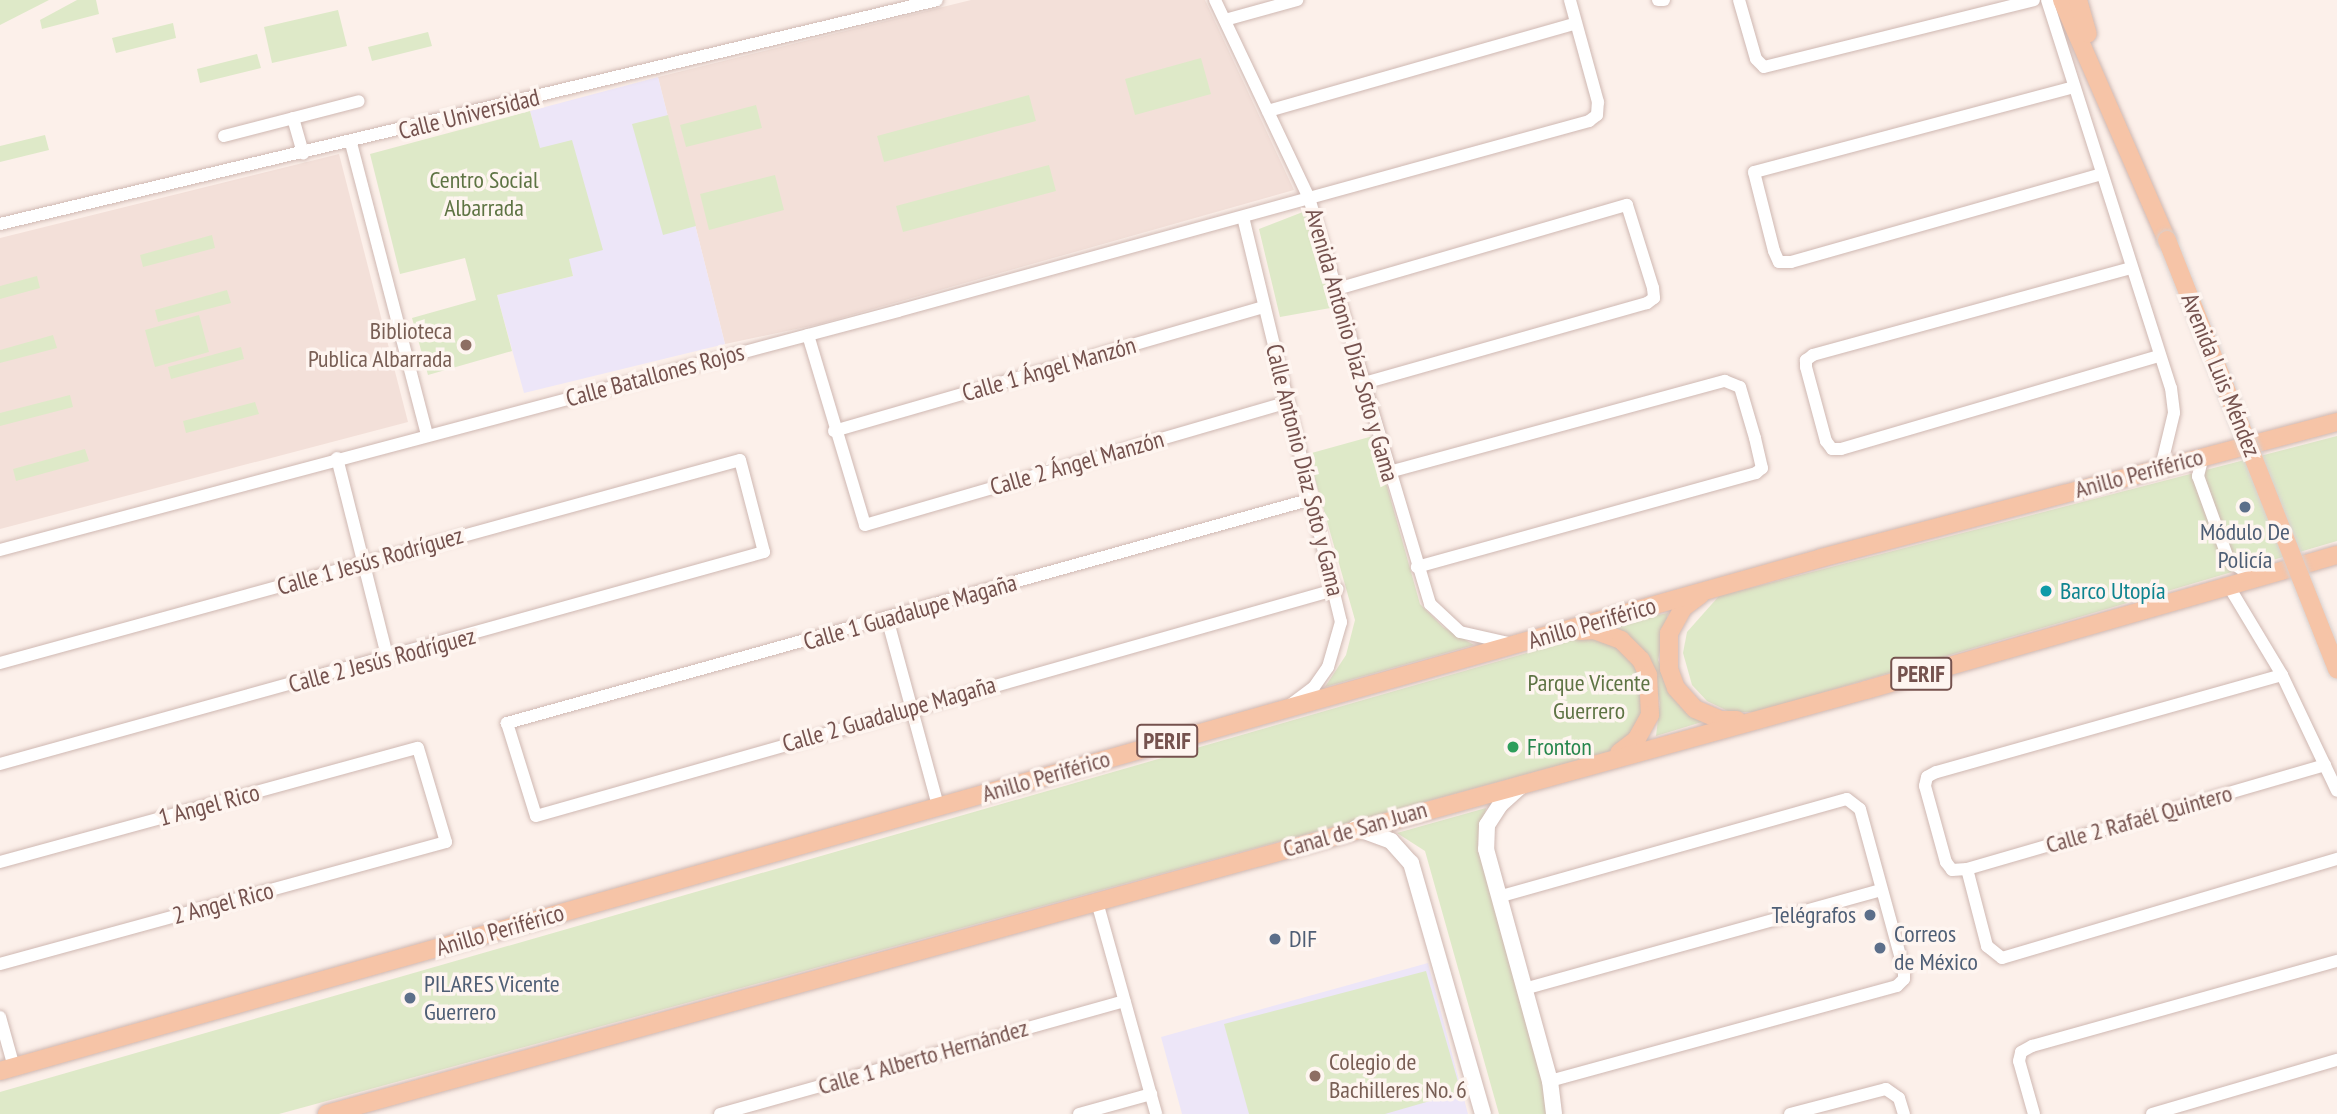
<!DOCTYPE html>
<html>
<head>
<meta charset="utf-8">
<style>
  body { margin:0 }
  #map { position:relative; width:2337px; height:1114px; overflow:hidden; background:#fcf0ea; font-family:"PT Sans Narrow",sans-serif }
  div>[style] { position:absolute }
  [style*='--x'] { left:calc(var(--x)*1px); top:calc(var(--y)*1px); width:calc(var(--w)*1px); rotate:calc(var(--a)*1deg) }
  .residential>* { inset:0; background:#f3e0d9 }
  .education>* { inset:0; background:#ede6f8 }
  .green>* { inset:0; background:#dee9c8 }
  .roads { filter:drop-shadow(0 0 2px #cfb8b2) drop-shadow(0 0 2px #cfb8b2) }
  .street>* { height:12px; margin:-6px; padding:0 6px; transform-origin:6px; border-radius:6px; background:#fff }
  .secondary>* { height:16px; margin:-8px; padding:0 8px; transform-origin:8px; border-radius:8px; background:#fff }
  .primary>* { height:18px; margin:-9px; padding:0 9px; transform-origin:9px; border-radius:9px; background:#f6c4a7 }
  .bridges { filter:drop-shadow(0 0 2px #d8cfcd) drop-shadow(0 0 2px #d8cfcd) }
  .primary-bridge>* { height:18px; margin:-9px; padding:0 9px; transform-origin:9px; border-radius:9px; background:#f6c4a7 }
  .dots>* { width:19px; height:19px; translate:-50% -50%; box-sizing:border-box; border:4px solid #fef5f0; border-radius:50% }
  span { translate:-50% -50%; white-space:nowrap; text-align:center; line-height:1.15; -webkit-text-stroke:7px #fef5f0; paint-order:stroke }
  .shield-label span { padding:2px 5px; background:#fef5f0; border:2px solid; border-radius:5px; -webkit-text-stroke-width:0 }
  .shield-label { font-size:23px; color:#75524e; font-weight:700 }
  .street-label { font-size:24px; color:#75524e }
  .park-label { font-size:24px; color:#5e7444 }
  .education-label { font-size:24px; color:#785e54 }
  .right { translate:-100% -50%; text-align:right }
  .left { translate:0 -50%; text-align:left }
  .service-label { font-size:24px; color:#4e5e75 }
  .culture-label { font-size:24px; color:#0d838f }
  .leisure-label { font-size:24px; color:#27864d }
</style>
</head>
<body>
<div id="map">
  <div class="residential">
    <i style="clip-path:polygon(971px 0,1205px 0,1294px 190px,820px 324px,725px 344px,658px 77px)"></i>
    <i style="clip-path:polygon(339px 154px,408px 422px,0 529px,0 238px)"></i>
  </div>
  <div class="education">
    <i style="clip-path:polygon(658px 77px,725px 344px,524px 393px,497px 295px,573px 276px,530px 111px)"></i>
    <i style="clip-path:polygon(1428px 963px,1468px 1114px,1182px 1114px,1161px 1037px)"></i>
  </div>
  <div class="green">
    <i style="clip-path:polygon(0 0,49px 0,0 25px)"></i>
    <i style="clip-path:polygon(77px 0,96px 0,99px 14px,42px 29px,40px 20px)"></i>
    <i style="clip-path:polygon(338px 10px,347px 46px,272px 63px,264px 27px)"></i>
    <i style="clip-path:polygon(173px 23px,176px 38px,116px 53px,112px 38px)"></i>
    <i style="clip-path:polygon(428px 32px,432px 46px,372px 61px,368px 47px)"></i>
    <i style="clip-path:polygon(257px 54px,261px 68px,200px 83px,197px 69px)"></i>
    <i style="clip-path:polygon(1201px 58px,1211px 94px,1135px 115px,1125px 79px)"></i>
    <i style="clip-path:polygon(1029px 95px,1036px 121px,884px 162px,877px 136px)"></i>
    <i style="clip-path:polygon(756px 105px,762px 128px,686px 147px,680px 125px)"></i>
    <i style="clip-path:polygon(530px 111px,540px 148px,572px 140px,603px 250px,569px 259px,573px 276px,497px 295px,512px 351px,428px 375px,412px 318px,476px 300px,465px 258px,400px 274px,370px 154px)"></i>
    <i style="clip-path:polygon(668px 115px,696px 226px,663px 235px,632px 124px)"></i>
    <i style="clip-path:polygon(45px 135px,49px 150px,0 162px,0 146px)"></i>
    <i style="clip-path:polygon(1049px 165px,1056px 191px,903px 232px,896px 206px)"></i>
    <i style="clip-path:polygon(775px 175px,784px 210px,709px 230px,700px 194px)"></i>
    <i style="clip-path:polygon(1308px 210px,1336px 307px,1280px 317px,1259px 229px)"></i>
    <i style="clip-path:polygon(212px 235px,215px 248px,143px 267px,140px 255px)"></i>
    <i style="clip-path:polygon(37px 276px,40px 288px,0 299px,0 286px)"></i>
    <i style="clip-path:polygon(227px 290px,231px 303px,158px 322px,155px 310px)"></i>
    <i style="clip-path:polygon(199px 315px,209px 352px,155px 367px,145px 330px)"></i>
    <i style="clip-path:polygon(53px 335px,57px 348px,0 363px,0 350px)"></i>
    <i style="clip-path:polygon(241px 347px,244px 359px,171px 379px,168px 367px)"></i>
    <i style="clip-path:polygon(70px 395px,73px 407px,0 426px,0 413px)"></i>
    <i style="clip-path:polygon(255px 402px,259px 414px,186px 433px,183px 421px)"></i>
    <i style="clip-path:polygon(1373px 436px,1420px 604px,1443px 627px,1474px 645px,1325px 687px,1346px 655px,1355px 620px,1308px 454px)"></i>
    <i style="clip-path:polygon(2337px 436px,2337px 541px,1757px 712px,1730px 712px,1707px 701px,1692px 685px,1683px 653px,1687px 632px,1719px 596px)"></i>
    <i style="clip-path:polygon(85px 449px,89px 461px,16px 481px,13px 469px)"></i>
    <i style="clip-path:polygon(1668px 613px,1658px 660px,1680px 706px,1702px 722px,1656px 736px,1660px 703px,1652px 670px,1615px 624px)"></i>
    <i style="clip-path:polygon(1579px 638px,1613px 639px,1645px 676px,1644px 722px,1615px 750px,279px 1114px,0 1114px,0 1092px)"></i>
    <i style="clip-path:polygon(1486px 808px,1481px 836px,1551px 1114px,1499px 1114px,1425px 851px,1397px 833px)"></i>
    <i style="clip-path:polygon(1426px 971px,1461px 1092px,1385px 1114px,1249px 1114px,1224px 1024px)"></i>
  </div>
  <div class="roads">
    <div class="street">
      <i style="--x:1215;--y:0;--w:219;--a:64.6"></i>
      <i style="--x:1309;--y:198;--w:424;--a:73.4"></i>
      <i style="--x:1430;--y:604;--w:41;--a:43"></i>
      <i style="--x:1460;--y:632;--w:50;--a:12.7"></i>
      <i style="--x:1658;--y:0;--w:6;--a:0"></i>
      <i style="--x:1739;--y:0;--w:61;--a:73.9"></i>
      <i style="--x:1756;--y:59;--w:11;--a:45"></i>
      <i style="--x:1764;--y:67;--w:278;--a:-13.9"></i>
      <i style="--x:2047;--y:0;--w:407;--a:72.3"></i>
      <i style="--x:2171;--y:388;--w:25;--a:83"></i>
      <i style="--x:2174;--y:413;--w:56;--a:103.5"></i>
      <i style="--x:1225;--y:20;--w:75;--a:-15.5"></i>
      <i style="--x:2074;--y:87;--w:331;--a:165.1"></i>
      <i style="--x:1754;--y:172;--w:81;--a:75.8"></i>
      <i style="--x:1774;--y:251;--w:12;--a:66"></i>
      <i style="--x:1779;--y:262;--w:12;--a:0"></i>
      <i style="--x:1791;--y:262;--w:323;--a:-15.8"></i>
      <i style="--x:1268;--y:111;--w:320;--a:-15.9"></i>
      <i style="--x:293;--y:118;--w:37;--a:74"></i>
      <i style="--x:224;--y:136;--w:139;--a:-14.5"></i>
      <i style="--x:351;--y:143;--w:302;--a:75.4"></i>
      <i style="--x:1243;--y:217;--w:417;--a:76.4"></i>
      <i style="--x:1341;--y:622;--w:47;--a:106.1"></i>
      <i style="--x:1328;--y:667;--w:24;--a:125"></i>
      <i style="--x:1314;--y:687;--w:30;--a:143"></i>
      <i style="--x:0;--y:224;--w:963;--a:-13.44"></i>
      <i style="--x:2131;--y:268;--w:330;--a:164.7"></i>
      <i style="--x:1813;--y:355;--w:9;--a:144"></i>
      <i style="--x:1806;--y:360;--w:7;--a:90"></i>
      <i style="--x:1806;--y:367;--w:77;--a:74.9"></i>
      <i style="--x:1826;--y:441;--w:10;--a:53"></i>
      <i style="--x:1832;--y:449;--w:9;--a:0"></i>
      <i style="--x:1841;--y:449;--w:331;--a:-16.3"></i>
      <i style="--x:1337;--y:289;--w:302;--a:-16.2"></i>
      <i style="--x:1627;--y:205;--w:87;--a:72.6"></i>
      <i style="--x:1653;--y:288;--w:10;--a:84"></i>
      <i style="--x:1654;--y:298;--w:9;--a:144"></i>
      <i style="--x:1647;--y:303;--w:294;--a:164.2"></i>
      <i style="--x:808;--y:335;--w:198;--a:73.3"></i>
      <i style="--x:865;--y:525;--w:441;--a:-16.2"></i>
      <i style="--x:834;--y:431;--w:448;--a:-16.1"></i>
      <i style="--x:2203;--y:456;--w:21;--a:104"></i>
      <i style="--x:2198;--y:476;--w:90;--a:70"></i>
      <i style="--x:2229;--y:561;--w:30;--a:33"></i>
      <i style="--x:337;--y:458;--w:207;--a:75.8"></i>
      <i style="--x:1389;--y:472;--w:348;--a:-15.2"></i>
      <i style="--x:1725;--y:381;--w:16;--a:22"></i>
      <i style="--x:1740;--y:387;--w:53;--a:73.6"></i>
      <i style="--x:1755;--y:438;--w:31;--a:77"></i>
      <i style="--x:1762;--y:468;--w:8;--a:140"></i>
      <i style="--x:1756;--y:473;--w:352;--a:164.5"></i>
      <i style="--x:1312;--y:499;--w:836;--a:164.45"></i>
      <i style="--x:507;--y:723;--w:97;--a:72.7"></i>
      <i style="--x:536;--y:816;--w:833;--a:-15.82"></i>
      <i style="--x:0;--y:550;--w:929;--a:-14.9"></i>
      <i style="--x:898;--y:311;--w:717;--a:-15.37"></i>
      <i style="--x:1589;--y:121;--w:10;--a:-37"></i>
      <i style="--x:1597;--y:115;--w:13;--a:-86"></i>
      <i style="--x:1598;--y:102;--w:106;--a:-105.4"></i>
      <i style="--x:2228;--y:585;--w:105;--a:59"></i>
      <i style="--x:2282;--y:675;--w:128;--a:64.6"></i>
      <i style="--x:887;--y:618;--w:195;--a:74.8"></i>
      <i style="--x:0;--y:663;--w:767;--a:-15.34"></i>
      <i style="--x:740;--y:460;--w:95;--a:75.4"></i>
      <i style="--x:764;--y:552;--w:793;--a:164.49"></i>
      <i style="--x:2282;--y:675;--w:359;--a:164.3"></i>
      <i style="--x:1936;--y:772;--w:10;--a:151"></i>
      <i style="--x:1927;--y:777;--w:9;--a:103"></i>
      <i style="--x:1925;--y:786;--w:79;--a:74.6"></i>
      <i style="--x:1946;--y:862;--w:10;--a:53"></i>
      <i style="--x:1952;--y:870;--w:15;--a:-4"></i>
      <i style="--x:1967;--y:869;--w:373;--a:-16.2"></i>
      <i style="--x:0;--y:862;--w:433;--a:-15.3"></i>
      <i style="--x:418;--y:748;--w:98;--a:73.4"></i>
      <i style="--x:446;--y:842;--w:462;--a:164.7"></i>
      <i style="--x:1967;--y:869;--w:80;--a:75.4"></i>
      <i style="--x:1987;--y:946;--w:19;--a:39"></i>
      <i style="--x:2002;--y:958;--w:349;--a:-16.5"></i>
      <i style="--x:1498;--y:897;--w:362;--a:-15.7"></i>
      <i style="--x:1847;--y:799;--w:16;--a:38"></i>
      <i style="--x:1860;--y:809;--w:167;--a:74.7"></i>
      <i style="--x:1904;--y:970;--w:9;--a:90"></i>
      <i style="--x:1904;--y:979;--w:10;--a:135"></i>
      <i style="--x:1897;--y:986;--w:360;--a:164.7"></i>
      <i style="--x:1097;--y:902;--w:220;--a:74.4"></i>
      <i style="--x:1524;--y:989;--w:371;--a:-15.5"></i>
      <i style="--x:0;--y:1017;--w:52;--a:74.4"></i>
      <i style="--x:720;--y:1114;--w:420;--a:-15.6"></i>
      <i style="--x:1079;--y:1114;--w:75;--a:-15.5"></i>
      <i style="--x:1790;--y:1114;--w:99;--a:-14.6"></i>
      <i style="--x:1886;--y:1089;--w:16;--a:35"></i>
      <i style="--x:1899;--y:1098;--w:17;--a:73"></i>
      <i style="--x:2034;--y:1114;--w:55;--a:-105.8"></i>
      <i style="--x:2019;--y:1061;--w:9;--a:-77"></i>
      <i style="--x:2021;--y:1052;--w:13;--a:-29"></i>
      <i style="--x:2032;--y:1046;--w:317;--a:-15.6"></i>
      <i style="--x:2152;--y:1114;--w:193;--a:-16.3"></i>
    </div>
    <div class="secondary">
      <i style="--x:1523;--y:784;--w:31;--a:138"></i>
      <i style="--x:1500;--y:805;--w:24;--a:123"></i>
      <i style="--x:1487;--y:825;--w:24;--a:92"></i>
      <i style="--x:1486;--y:849;--w:241;--a:74.6"></i>
      <i style="--x:1550;--y:1081;--w:33;--a:83"></i>
      <i style="--x:1356;--y:828;--w:37;--a:20"></i>
      <i style="--x:1391;--y:841;--w:30;--a:48"></i>
      <i style="--x:1411;--y:863;--w:261;--a:74"></i>
    </div>
    <div class="primary">
      <i style="--x:2062;--y:0;--w:262;--a:66.4"></i>
      <i style="--x:2078;--y:0;--w:35;--a:74"></i>
      <i style="--x:1700;--y:595;--w:21;--a:143"></i>
      <i style="--x:1683;--y:608;--w:29;--a:119"></i>
      <i style="--x:1669;--y:633;--w:36;--a:90"></i>
      <i style="--x:1669;--y:669;--w:20;--a:70"></i>
      <i style="--x:1676;--y:688;--w:28;--a:48"></i>
      <i style="--x:1695;--y:709;--w:28;--a:23"></i>
      <i style="--x:1721;--y:720;--w:16;--a:0"></i>
      <i style="--x:1580;--y:631;--w:14;--a:-4"></i>
      <i style="--x:1594;--y:630;--w:29;--a:20"></i>
      <i style="--x:1621;--y:640;--w:28;--a:45"></i>
      <i style="--x:1641;--y:660;--w:17;--a:65"></i>
      <i style="--x:1648;--y:675;--w:40;--a:87.1"></i>
      <i style="--x:1650;--y:715;--w:29;--a:119"></i>
      <i style="--x:1636;--y:740;--w:21;--a:143"></i>
      <i style="--x:0;--y:1071;--w:1892;--a:-15.73"></i>
      <i style="--x:1821;--y:558;--w:534;--a:-14.77"></i>
      <i style="--x:327;--y:1114;--w:1596;--a:-15.4"></i>
      <i style="--x:1866;--y:690;--w:490;--a:-16"></i>
    </div>
  </div>
  <div class="bridges">
    <div class="primary-bridge">
      <i style="--x:2167;--y:240;--w:462;--a:68.4"></i>
    </div>
  </div>
  <div class="dots">
    <i style="left:466px;top:345px;background:#8d6e63"></i>
    <i style="left:2245px;top:507px;background:#5c6f8a"></i>
    <i style="left:2046px;top:591px;background:#0f9aa8"></i>
    <i style="left:1513px;top:747px;background:#2e9e5b"></i>
    <i style="left:1870px;top:915px;background:#5c6f8a"></i>
    <i style="left:1275px;top:939px;background:#5c6f8a"></i>
    <i style="left:1880px;top:948px;background:#5c6f8a"></i>
    <i style="left:410px;top:998px;background:#5c6f8a"></i>
    <i style="left:1315px;top:1076px;background:#8d6e63"></i>
  </div>
  <div class="shield-label">
    <span style="left:1921px;top:674px">PERIF</span>
    <span style="left:1167px;top:741px">PERIF</span>
  </div>
  <div class="street-label">
    <span style="left:469px;top:114px;rotate:-14deg">Calle Universidad</span>
    <span style="left:1352px;top:345px;rotate:74deg">Avenida Antonio Díaz Soto y Gama</span>
    <span style="left:1049px;top:369px;rotate:-16deg">Calle 1 Ángel Manzón</span>
    <span style="left:655px;top:375px;rotate:-15deg">Calle Batallones Rojos</span>
    <span style="left:2221px;top:375px;rotate:68deg">Avenida Luis Méndez</span>
    <span style="left:1077px;top:463px;rotate:-16deg">Calle 2 Ángel Manzón</span>
    <span style="left:1305px;top:470px;rotate:76deg">Calle Antonio Díaz Soto y Gama</span>
    <span style="left:2139px;top:473px;rotate:-15deg">Anillo Periférico</span>
    <span style="left:370px;top:561px;rotate:-16deg">Calle 1 Jesús Rodríguez</span>
    <span style="left:910px;top:612px;rotate:-16deg">Calle 1 Guadalupe Magaña</span>
    <span style="left:1592px;top:623px;rotate:-16deg">Anillo Periférico</span>
    <span style="left:382px;top:660px;rotate:-15deg">Calle 2 Jesús Rodríguez</span>
    <span style="left:889px;top:714px;rotate:-16deg">Calle 2 Guadalupe Magaña</span>
    <span style="left:1046px;top:776px;rotate:-16deg">Anillo Periférico</span>
    <span style="left:209px;top:805px;rotate:-15deg">1 Angel Rico</span>
    <span style="left:2139px;top:819px;rotate:-16deg">Calle 2 Rafaél Quintero</span>
    <span style="left:1355px;top:829px;rotate:-16deg">Canal de San Juan</span>
    <span style="left:223px;top:903px;rotate:-15deg">2 Angel Rico</span>
    <span style="left:500px;top:930px;rotate:-16deg">Anillo Periférico</span>
    <span style="left:923px;top:1057px;rotate:-16deg">Calle 1 Alberto Hernández</span>
  </div>
  <div class="park-label">
    <span style="left:484px;top:194px">Centro Social<br>Albarrada</span>
    <span style="left:1589px;top:697px">Parque Vicente<br>Guerrero</span>
  </div>
  <div class="education-label">
    <span class="right" style="left:452px;top:345px">Biblioteca<br>Publica Albarrada</span>
    <span class="left" style="left:1329px;top:1076px">Colegio de<br>Bachilleres No. 6</span>
  </div>
  <div class="service-label">
    <span style="left:2245px;top:546px">Módulo De<br>Policía</span>
    <span class="right" style="left:1856px;top:915px">Telégrafos</span>
    <span class="left" style="left:1894px;top:948px">Correos<br>de México</span>
    <span class="left" style="left:1289px;top:939px">DIF</span>
    <span class="left" style="left:424px;top:998px">PILARES Vicente<br>Guerrero</span>
  </div>
  <div class="culture-label">
    <span class="left" style="left:2060px;top:591px">Barco Utopía</span>
  </div>
  <div class="leisure-label">
    <span class="left" style="left:1527px;top:747px">Fronton</span>
  </div>
</div>
</body>
</html>
